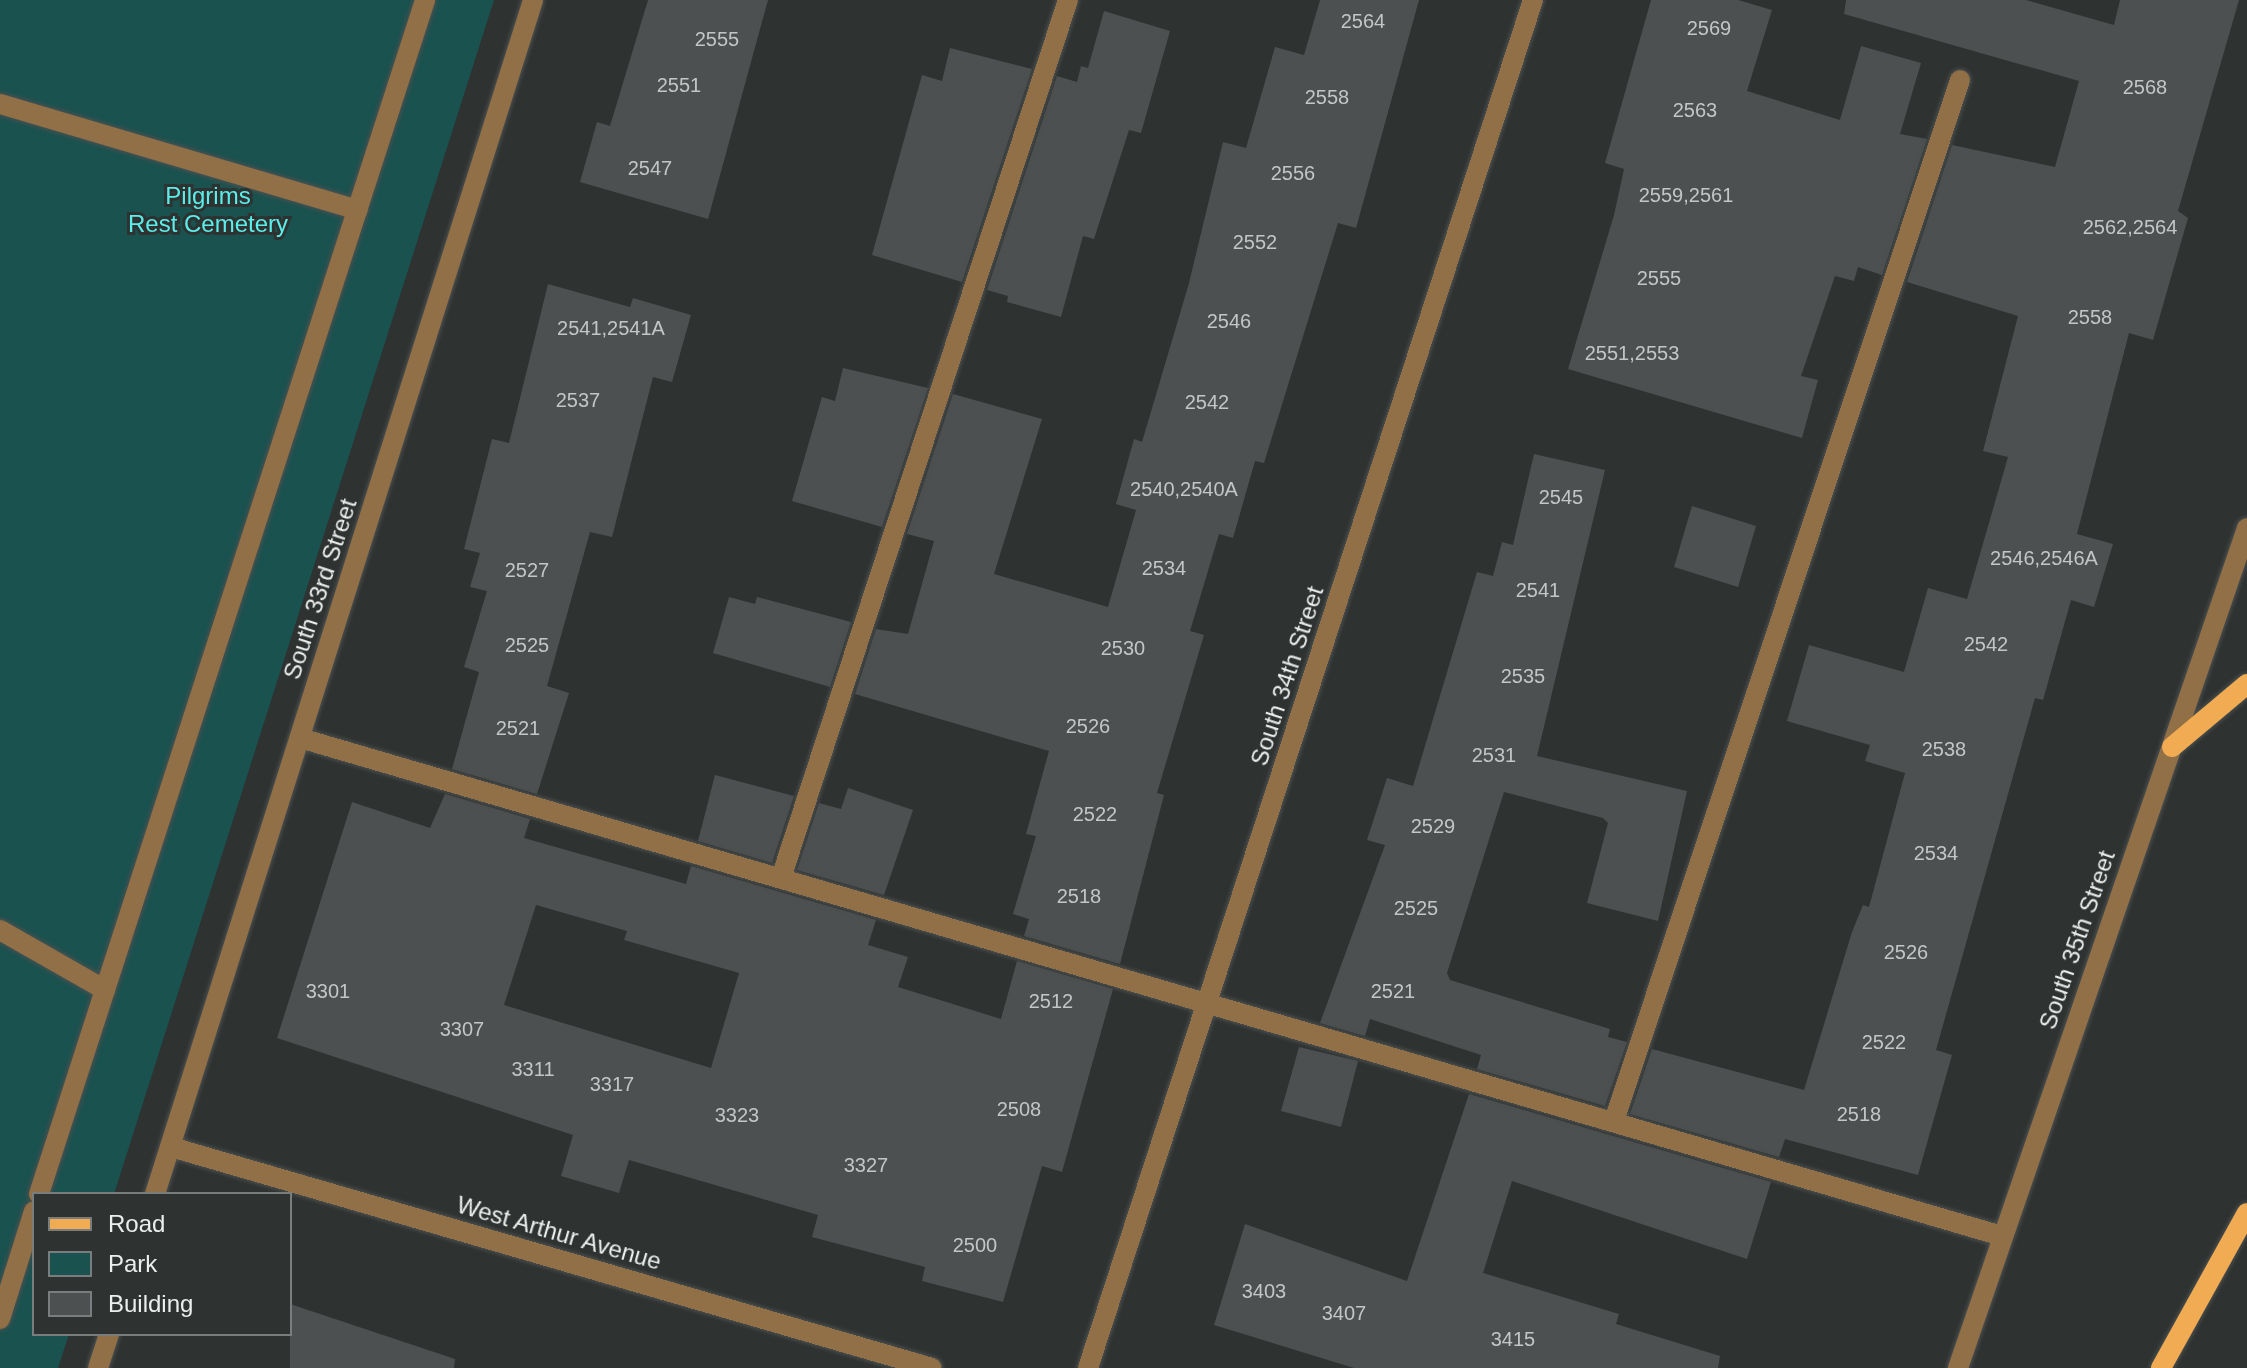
<!DOCTYPE html>
<html>
<head>
<meta charset="utf-8">
<style>
  body { margin:0 }
  #map { position:relative; width:2247px; height:1368px; overflow:hidden; background:#2e3231; font-family:Helvetica,sans-serif }
  div>[style] { position:absolute }
  [style*='--x'] { left:calc(var(--x)*1px); top:calc(var(--y)*1px); width:calc(var(--w)*1px); rotate:calc(var(--a)*1deg) }
  .green>* { inset:0; background:#1a5250 }
  .building>* { inset:0; background:#4d5050 }
  .roads { filter:drop-shadow(0 0 2px #4c504f) drop-shadow(0 0 2px #4c504f) }
  .minor>* { height:20px; margin:-10px; padding:0 10px; transform-origin:10px; border-radius:10px; background:#917048 }
  .major>* { height:20px; margin:-10px; padding:0 10px; transform-origin:10px; border-radius:10px; background:#f1ac53 }
  span { translate:-50% -50%; white-space:nowrap; text-align:center; line-height:1.15; -webkit-text-stroke:6px #2e3231; paint-order:stroke }
  .number-label { font-size:20px; color:#c4c6c6 }
  .number-label span { -webkit-text-stroke-width:0 }
  .park-label { font-size:24px; color:#5aeeea }
  .street-label { font-size:24px; color:#eceeee }
  .legend { position:absolute; left:32px; top:1192px; width:260px; height:144px; box-sizing:border-box; background:#2e3231; border:2px solid #7a7d7d; margin:0; padding:10px 14px; list-style:none; font-size:24px; color:#eceeee }
  .legend li { display:flex; align-items:center; gap:16px; height:40px }
  .legend b { width:40px; border:2px solid #7a7d7d }
</style>
</head>
<body>
<div id="map">
  <div class="green">
    <i style="clip-path:polygon(0 0,494px 0,114px 1194px,34px 1194px,34px 1334px,69px 1334px,58px 1368px,0 1368px)"></i>
  </div>
  <div class="building">
    <i style="clip-path:polygon(648px 0,768px 0,708px 219px,580px 182px,597px 122px,610px 126px)"></i>
    <i style="clip-path:polygon(1320px 0,1419px 0,1356px 228px,1338px 223px,1264px 463px,1255px 461px,1233px 538px,1219px 534px,1190px 631px,1204px 635px,1157px 793px,1164px 795px,1120px 964px,1024px 936px,1029px 919px,1013px 914px,1036px 836px,1026px 834px,1049px 751px,855px 694px,876px 629px,908px 634px,934px 541px,907px 534px,953px 394px,1042px 419px,994px 574px,1108px 607px,1136px 510px,1116px 504px,1134px 439px,1142px 442px,1189px 283px,1223px 142px,1246px 148px,1275px 47px,1304px 55px)"></i>
    <i style="clip-path:polygon(1651px 0,1738px 0,1772px 10px,1747px 91px,1840px 120px,1861px 46px,1921px 63px,1900px 134px,1927px 139px,1882px 275px,1858px 267px,1854px 281px,1835px 276px,1801px 376px,1818px 380px,1802px 438px,1568px 369px,1614px 215px,1624px 169px,1605px 163px)"></i>
    <i style="clip-path:polygon(1846px 0,2026px 0,2114px 25px,2120px 0,2239px 0,2178px 211px,2188px 218px,2153px 340px,2129px 333px,2077px 534px,2113px 544px,2094px 607px,2071px 600px,2043px 700px,2035px 698px,1936px 1050px,1952px 1055px,1918px 1175px,1785px 1139px,1779px 1157px,1630px 1114px,1652px 1049px,1804px 1090px,1852px 932px,1863px 905px,1869px 907px,1905px 773px,1865px 761px,1870px 745px,1787px 721px,1809px 645px,1904px 672px,1928px 588px,1967px 599px,2008px 457px,1983px 451px,2018px 316px,1907px 282px,1952px 145px,2055px 167px,2079px 81px,1844px 14px)"></i>
    <i style="clip-path:polygon(1104px 11px,1170px 31px,1141px 133px,1129px 130px,1094px 239px,1083px 236px,1061px 317px,1007px 302px,1008px 296px,987px 290px,1057px 76px,1077px 82px,1081px 66px,1088px 68px)"></i>
    <i style="clip-path:polygon(950px 48px,1032px 69px,962px 282px,872px 255px,922px 75px,942px 81px)"></i>
    <i style="clip-path:polygon(548px 284px,630px 307px,633px 298px,691px 315px,672px 382px,653px 377px,612px 537px,590px 532px,547px 686px,569px 693px,537px 794px,452px 769px,479px 672px,464px 667px,487px 591px,470px 587px,480px 553px,464px 549px,492px 439px,509px 443px)"></i>
    <i style="clip-path:polygon(843px 368px,928px 388px,882px 527px,792px 501px,822px 397px,835px 401px)"></i>
    <i style="clip-path:polygon(1534px 454px,1605px 470px,1537px 756px,1687px 791px,1658px 921px,1587px 903px,1608px 823px,1603px 818px,1504px 792px,1447px 973px,1450px 980px,1610px 1029px,1608px 1037px,1627px 1042px,1605px 1106px,1477px 1069px,1481px 1055px,1370px 1019px,1365px 1036px,1320px 1023px,1385px 845px,1367px 840px,1387px 778px,1413px 786px,1477px 572px,1493px 576px,1502px 542px,1513px 545px)"></i>
    <i style="clip-path:polygon(1692px 506px,1756px 526px,1738px 587px,1674px 567px)"></i>
    <i style="clip-path:polygon(729px 597px,755px 604px,757px 597px,851px 622px,830px 687px,713px 653px)"></i>
    <i style="clip-path:polygon(715px 775px,794px 796px,772px 863px,698px 841px)"></i>
    <i style="clip-path:polygon(848px 788px,913px 810px,884px 895px,797px 870px,819px 803px,841px 809px)"></i>
    <i style="clip-path:polygon(evenodd,445px 794px,530px 819px,524px 838px,686px 884px,691px 866px,876px 920px,868px 945px,908px 957px,898px 987px,1001px 1019px,1017px 961px,1113px 989px,1062px 1172px,1042px 1166px,1003px 1302px,922px 1281px,925px 1267px,812px 1237px,818px 1215px,629px 1160px,619px 1193px,561px 1176px,573px 1135px,277px 1038px,352px 802px,430px 828px,445px 794px,536px 905px,627px 931px,624px 940px,739px 973px,711px 1068px,504px 1005px,536px 905px)"></i>
    <i style="clip-path:polygon(1299px 1047px,1358px 1061px,1341px 1127px,1281px 1111px)"></i>
    <i style="clip-path:polygon(1469px 1094px,1771px 1182px,1747px 1259px,1512px 1181px,1483px 1273px,1619px 1314px,1616px 1324px,1720px 1356px,1718px 1368px,1354px 1368px,1214px 1325px,1245px 1224px,1407px 1281px)"></i>
    <i style="clip-path:polygon(290px 1304px,455px 1359px,454px 1368px,290px 1368px)"></i>
  </div>
  <div class="roads">
    <div class="minor">
      <i style="--x:0;--y:104;--w:373;--a:16.5"></i>
      <i style="--x:300;--y:738;--w:1773;--a:16.31"></i>
      <i style="--x:781;--y:878;--w:924;--a:-71.9"></i>
      <i style="--x:0;--y:930;--w:121;--a:29.7"></i>
      <i style="--x:1614;--y:1121;--w:1097;--a:-71.61"></i>
      <i style="--x:171;--y:1147;--w:792;--a:16.19"></i>
      <i style="--x:39;--y:1194;--w:1255;--a:-72.08"></i>
      <i style="--x:155;--y:1194;--w:1252;--a:-72.43"></i>
      <i style="--x:0;--y:1319;--w:113;--a:-72.5"></i>
      <i style="--x:98;--y:1368;--w:36;--a:-72"></i>
      <i style="--x:1088;--y:1368;--w:1439;--a:-71.98"></i>
      <i style="--x:1958;--y:1368;--w:888;--a:-71.01"></i>
    </div>
    <div class="major">
      <i style="--x:2172;--y:747;--w:98;--a:-40"></i>
      <i style="--x:2161;--y:1368;--w:177;--a:-61"></i>
    </div>
  </div>
  <div class="number-label">
    <span style="left:1363px;top:21px">2564</span>
    <span style="left:1709px;top:28px">2569</span>
    <span style="left:717px;top:39px">2555</span>
    <span style="left:679px;top:85px">2551</span>
    <span style="left:2145px;top:87px">2568</span>
    <span style="left:1327px;top:97px">2558</span>
    <span style="left:1695px;top:110px">2563</span>
    <span style="left:650px;top:168px">2547</span>
    <span style="left:1293px;top:173px">2556</span>
    <span style="left:1686px;top:195px">2559,2561</span>
    <span style="left:2130px;top:227px">2562,2564</span>
    <span style="left:1255px;top:242px">2552</span>
    <span style="left:1659px;top:278px">2555</span>
    <span style="left:2090px;top:317px">2558</span>
    <span style="left:1229px;top:321px">2546</span>
    <span style="left:611px;top:328px">2541,2541A</span>
    <span style="left:1632px;top:353px">2551,2553</span>
    <span style="left:578px;top:400px">2537</span>
    <span style="left:1207px;top:402px">2542</span>
    <span style="left:1184px;top:489px">2540,2540A</span>
    <span style="left:1561px;top:497px">2545</span>
    <span style="left:2044px;top:558px">2546,2546A</span>
    <span style="left:1164px;top:568px">2534</span>
    <span style="left:527px;top:570px">2527</span>
    <span style="left:1538px;top:590px">2541</span>
    <span style="left:1986px;top:644px">2542</span>
    <span style="left:527px;top:645px">2525</span>
    <span style="left:1123px;top:648px">2530</span>
    <span style="left:1523px;top:676px">2535</span>
    <span style="left:1088px;top:726px">2526</span>
    <span style="left:518px;top:728px">2521</span>
    <span style="left:1944px;top:749px">2538</span>
    <span style="left:1494px;top:755px">2531</span>
    <span style="left:1095px;top:814px">2522</span>
    <span style="left:1433px;top:826px">2529</span>
    <span style="left:1936px;top:853px">2534</span>
    <span style="left:1079px;top:896px">2518</span>
    <span style="left:1416px;top:908px">2525</span>
    <span style="left:1906px;top:952px">2526</span>
    <span style="left:328px;top:991px">3301</span>
    <span style="left:1393px;top:991px">2521</span>
    <span style="left:1051px;top:1001px">2512</span>
    <span style="left:462px;top:1029px">3307</span>
    <span style="left:1884px;top:1042px">2522</span>
    <span style="left:533px;top:1069px">3311</span>
    <span style="left:612px;top:1084px">3317</span>
    <span style="left:1019px;top:1109px">2508</span>
    <span style="left:1859px;top:1114px">2518</span>
    <span style="left:737px;top:1115px">3323</span>
    <span style="left:866px;top:1165px">3327</span>
    <span style="left:975px;top:1245px">2500</span>
    <span style="left:1264px;top:1291px">3403</span>
    <span style="left:1344px;top:1313px">3407</span>
    <span style="left:1513px;top:1339px">3415</span>
  </div>
  <div class="park-label">
    <span style="left:208px;top:210px">Pilgrims<br>Rest Cemetery</span>
  </div>
  <div class="street-label">
    <span style="left:320px;top:589px;rotate:-72deg">South 33rd Street</span>
    <span style="left:1287px;top:676px;rotate:-72deg">South 34th Street</span>
    <span style="left:2077px;top:940px;rotate:-71deg">South 35th Street</span>
    <span style="left:559px;top:1233px;rotate:16deg">West Arthur Avenue</span>
  </div>
  <ul class="legend">
  <li><b style="height:10px;background:#f1ac53"></b>Road</li>
  <li><b style="height:22px;background:#1a5250"></b>Park</li>
  <li><b style="height:22px;background:#4d5050"></b>Building</li>
  </ul>
</div>
</body>
</html>
